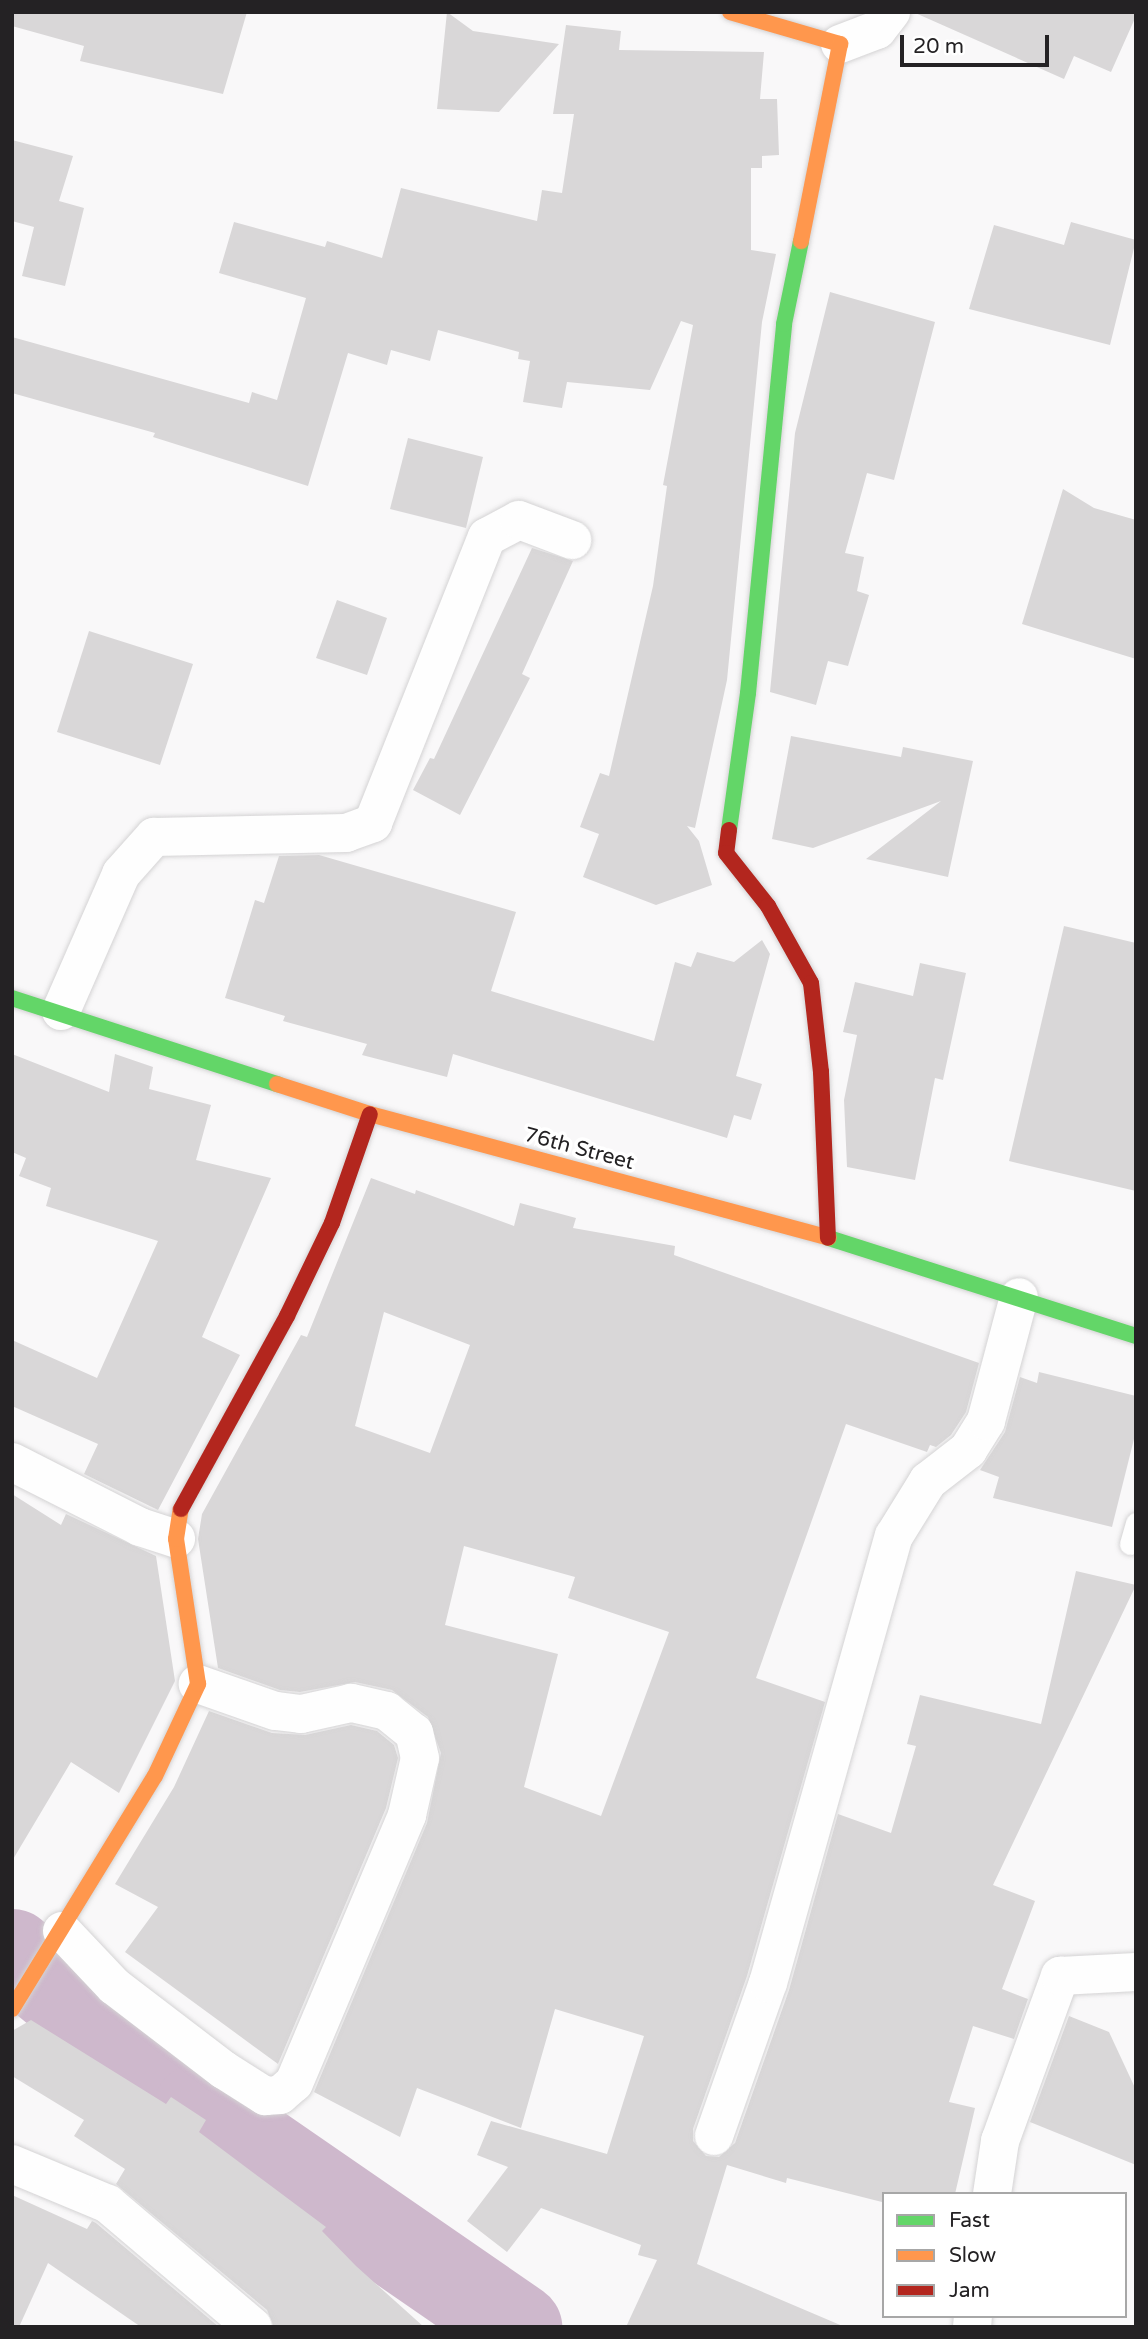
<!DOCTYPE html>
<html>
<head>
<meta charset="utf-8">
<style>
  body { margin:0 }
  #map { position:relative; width:1148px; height:2339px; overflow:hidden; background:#f9f8f9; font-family:"Varela Round",sans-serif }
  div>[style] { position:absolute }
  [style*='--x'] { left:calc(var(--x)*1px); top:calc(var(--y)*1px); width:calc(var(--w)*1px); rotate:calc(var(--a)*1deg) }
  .river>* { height:89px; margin:-44.5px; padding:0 44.5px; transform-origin:44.5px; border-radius:44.5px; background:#ceb8cc }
  .building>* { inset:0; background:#d9d7d8 }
  .roads { filter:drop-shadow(0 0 2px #d4d3d4) drop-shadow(0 0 2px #d4d3d4) }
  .lane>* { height:21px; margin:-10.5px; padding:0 10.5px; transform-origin:10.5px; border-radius:10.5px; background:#fefefe }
  .street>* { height:38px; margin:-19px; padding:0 19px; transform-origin:19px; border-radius:19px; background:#fefefe }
  .fast>* { height:16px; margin:-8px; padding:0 8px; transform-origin:8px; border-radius:8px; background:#63d668 }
  .slow>* { height:16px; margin:-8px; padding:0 8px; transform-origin:8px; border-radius:8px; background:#ff974d }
  .jam>* { height:16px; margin:-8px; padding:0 8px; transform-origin:8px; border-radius:8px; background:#b3261e }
  span { translate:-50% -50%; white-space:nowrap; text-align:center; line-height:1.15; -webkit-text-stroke:7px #fff; paint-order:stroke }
  .street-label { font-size:21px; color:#242224 }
  .frame { position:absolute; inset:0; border:14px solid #242224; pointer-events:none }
  .legend { position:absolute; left:882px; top:2192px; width:245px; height:126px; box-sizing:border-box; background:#fff; border:2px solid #a7a7a7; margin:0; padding:9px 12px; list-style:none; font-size:21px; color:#242224 }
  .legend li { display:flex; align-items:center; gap:14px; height:35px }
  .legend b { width:35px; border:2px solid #a7a7a7 }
  .scale { position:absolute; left:900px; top:35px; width:149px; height:32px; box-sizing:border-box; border:4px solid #242224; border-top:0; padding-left:9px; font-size:21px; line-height:24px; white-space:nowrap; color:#242224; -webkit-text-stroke:5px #fff; paint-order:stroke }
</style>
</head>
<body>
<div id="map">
  <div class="river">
    <i style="--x:12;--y:1953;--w:241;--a:39.6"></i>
    <i style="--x:198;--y:2107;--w:388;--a:34.6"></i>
  </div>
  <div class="building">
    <i style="clip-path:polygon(12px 12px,247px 12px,223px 94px,80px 61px,84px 46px,12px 26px)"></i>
    <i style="clip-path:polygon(447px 12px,473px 31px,559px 44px,499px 112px,437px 109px)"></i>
    <i style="clip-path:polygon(913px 12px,1136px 12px,1136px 16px,1111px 72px,1074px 56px,1064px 79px)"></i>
    <i style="clip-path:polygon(566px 25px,621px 31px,619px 50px,764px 52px,760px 99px,777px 99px,779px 155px,762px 156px,762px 168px,751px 168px,751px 250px,776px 254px,762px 322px,727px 680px,695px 828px,687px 826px,699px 841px,712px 885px,656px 905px,583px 877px,599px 834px,580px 827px,600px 773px,609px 776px,653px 586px,667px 486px,663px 485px,693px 325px,681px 321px,650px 390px,567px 382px,562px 408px,523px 402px,530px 361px,518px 359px,519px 352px,438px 330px,430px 361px,391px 350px,387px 365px,348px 353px,308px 486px,153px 437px,155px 433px,12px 393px,12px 337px,249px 403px,252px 392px,277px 400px,306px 298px,219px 273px,234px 222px,325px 247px,327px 241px,382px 258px,401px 188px,537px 221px,542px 190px,562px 193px,574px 114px,553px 114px)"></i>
    <i style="clip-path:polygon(12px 140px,73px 156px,59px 201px,84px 208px,65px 286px,22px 276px,34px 227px,12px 221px)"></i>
    <i style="clip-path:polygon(1071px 222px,1136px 240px,1110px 345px,969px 309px,994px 225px,1064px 245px)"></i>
    <i style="clip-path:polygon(830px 292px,935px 322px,894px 480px,867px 473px,845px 553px,864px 557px,857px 591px,869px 595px,848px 666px,828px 661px,816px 705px,770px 692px,795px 433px)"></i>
    <i style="clip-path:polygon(408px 438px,483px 457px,466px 528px,390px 509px)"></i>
    <i style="clip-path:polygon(1063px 489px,1094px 508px,1136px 520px,1136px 659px,1022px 624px)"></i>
    <i style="clip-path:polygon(532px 548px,573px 561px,522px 674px,530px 678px,460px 815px,413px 790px,430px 758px,434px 759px)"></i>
    <i style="clip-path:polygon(337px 600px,387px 618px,367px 675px,316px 658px)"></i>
    <i style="clip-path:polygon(89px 631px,193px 664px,160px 765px,57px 732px)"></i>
    <i style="clip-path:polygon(791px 736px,901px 757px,903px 747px,973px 761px,948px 877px,866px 859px,941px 801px,813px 848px,772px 839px)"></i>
    <i style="clip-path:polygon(319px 855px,516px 912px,491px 991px,654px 1041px,675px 962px,691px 967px,697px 952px,734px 962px,762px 940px,770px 954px,736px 1076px,762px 1084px,751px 1120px,734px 1115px,727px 1138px,453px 1054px,447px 1077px,362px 1055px,367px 1044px,283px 1021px,285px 1016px,225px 998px,255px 900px,264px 903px,279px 856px)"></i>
    <i style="clip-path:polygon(1064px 926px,1136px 943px,1136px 1191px,1009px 1161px)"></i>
    <i style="clip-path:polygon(920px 963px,966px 973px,943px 1080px,935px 1078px,915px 1180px,847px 1167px,844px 1100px,857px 1035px,843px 1032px,855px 982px,913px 996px)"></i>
    <i style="clip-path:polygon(12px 1054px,109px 1092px,115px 1054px,153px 1067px,149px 1089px,211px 1105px,196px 1160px,271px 1178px,202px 1337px,240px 1355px,158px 1510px,84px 1474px,98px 1444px,12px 1406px,12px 1340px,97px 1378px,158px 1241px,46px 1206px,51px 1188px,19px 1176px,26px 1158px,12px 1152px)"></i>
    <i style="clip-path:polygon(evenodd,371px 1178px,415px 1194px,416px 1190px,514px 1226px,520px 1203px,576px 1218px,573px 1228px,675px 1246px,674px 1255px,979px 1363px,966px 1412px,951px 1435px,936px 1447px,930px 1445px,927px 1452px,846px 1424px,756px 1678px,825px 1702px,747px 1976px,693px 2129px,693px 2141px,706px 2156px,719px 2157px,735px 2143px,789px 1990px,838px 1814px,891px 1833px,916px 1746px,907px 1744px,920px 1695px,1041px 1724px,1076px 1571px,1136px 1585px,993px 1885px,1035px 1901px,1002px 1989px,1028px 1999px,1014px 2039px,973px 2026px,949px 2102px,975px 2108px,955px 2194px,884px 2194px,882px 2202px,787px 2178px,786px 2183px,727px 2165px,697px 2264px,845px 2327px,626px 2327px,657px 2260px,638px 2255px,641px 2245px,541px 2208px,507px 2252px,467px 2221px,508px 2167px,477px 2155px,491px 2121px,607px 2154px,644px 2036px,555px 2009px,521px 2128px,417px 2088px,400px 2137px,314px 2092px,427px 1823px,441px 1753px,428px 1717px,392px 1690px,355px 1682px,300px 1692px,280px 1690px,218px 1668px,198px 1539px,202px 1514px,301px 1335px,307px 1337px,371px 1178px,384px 1312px,470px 1345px,430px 1453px,355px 1426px,384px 1312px,371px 1178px,464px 1546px,575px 1577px,568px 1598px,669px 1632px,601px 1816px,524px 1787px,558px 1654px,445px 1625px,464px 1546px)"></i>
    <i style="clip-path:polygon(1039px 1372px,1136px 1396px,1136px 1431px,1112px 1527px,993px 1498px,999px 1477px,980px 1470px,1005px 1432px,1020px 1377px,1037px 1383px)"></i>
    <i style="clip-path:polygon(12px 1494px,61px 1525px,66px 1514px,156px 1556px,175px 1681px,119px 1793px,71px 1762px,12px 1861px)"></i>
    <i style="clip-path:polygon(209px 1711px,272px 1733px,305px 1735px,351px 1725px,377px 1731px,394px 1745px,398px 1758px,386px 1808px,278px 2064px,125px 1952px,158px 1907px,115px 1884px,174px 1787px)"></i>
    <i style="clip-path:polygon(1069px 2016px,1109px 2032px,1136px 2090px,1136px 2165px,1030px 2122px)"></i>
    <i style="clip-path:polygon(31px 2020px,166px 2104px,171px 2097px,206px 2120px,199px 2132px,326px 2227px,322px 2231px,356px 2266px,424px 2327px,274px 2327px,267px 2310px,116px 2184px,125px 2169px,74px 2136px,84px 2120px,12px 2076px,12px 2031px)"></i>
    <i style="clip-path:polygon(12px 2195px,87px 2229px,92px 2221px,96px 2223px,219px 2327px,141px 2327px,48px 2263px,19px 2327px,12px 2327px)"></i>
  </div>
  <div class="roads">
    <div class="lane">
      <i style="--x:1130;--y:1544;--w:22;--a:-74"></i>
    </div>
    <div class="street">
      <i style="--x:840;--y:44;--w:40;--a:-21"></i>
      <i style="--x:877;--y:30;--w:23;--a:-52"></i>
      <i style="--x:61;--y:1011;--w:150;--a:-66.3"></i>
      <i style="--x:121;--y:874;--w:50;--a:-48.3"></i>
      <i style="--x:154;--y:837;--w:192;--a:-1.2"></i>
      <i style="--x:346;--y:833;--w:29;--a:-20"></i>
      <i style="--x:373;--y:823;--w:308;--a:-68.3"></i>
      <i style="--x:487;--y:537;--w:36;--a:-28"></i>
      <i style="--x:519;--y:520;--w:57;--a:20.7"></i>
      <i style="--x:12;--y:1462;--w:144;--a:26.9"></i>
      <i style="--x:140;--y:1527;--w:38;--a:18"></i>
      <i style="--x:62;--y:1931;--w:76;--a:46.6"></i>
      <i style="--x:114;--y:1986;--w:138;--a:37.4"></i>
      <i style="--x:224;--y:2070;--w:49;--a:32.4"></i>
      <i style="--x:265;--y:2096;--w:15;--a:-4"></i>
      <i style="--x:280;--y:2095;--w:18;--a:-41"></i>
      <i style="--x:294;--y:2083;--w:291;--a:-67.1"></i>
      <i style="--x:407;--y:1815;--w:58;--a:-77.2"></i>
      <i style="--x:420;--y:1758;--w:26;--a:-103"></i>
      <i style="--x:414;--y:1733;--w:35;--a:-141"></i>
      <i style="--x:387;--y:1711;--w:37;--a:-167"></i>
      <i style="--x:351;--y:1703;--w:51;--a:167.6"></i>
      <i style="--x:301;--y:1714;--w:26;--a:-173"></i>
      <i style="--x:275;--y:1711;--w:82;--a:-160.7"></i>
      <i style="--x:714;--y:2136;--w:162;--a:-70.6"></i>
      <i style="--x:768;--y:1983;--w:464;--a:-74.3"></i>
      <i style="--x:894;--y:1536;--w:65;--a:-58.3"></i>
      <i style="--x:928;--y:1481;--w:51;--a:-37.8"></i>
      <i style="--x:968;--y:1450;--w:34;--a:-58"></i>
      <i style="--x:986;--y:1421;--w:128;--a:-75.1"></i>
      <i style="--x:12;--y:2164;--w:104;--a:22.6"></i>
      <i style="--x:108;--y:2204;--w:190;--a:40.3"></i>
      <i style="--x:992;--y:2194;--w:54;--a:-81.4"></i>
      <i style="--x:1000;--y:2141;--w:176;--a:-70"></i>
      <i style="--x:1060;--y:1976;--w:76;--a:-3"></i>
      <i style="--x:972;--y:2327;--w:11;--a:-85"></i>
    </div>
    <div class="fast">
      <i style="--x:729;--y:830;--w:138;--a:-82.1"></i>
      <i style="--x:748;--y:693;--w:371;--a:-84.4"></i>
      <i style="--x:784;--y:324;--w:85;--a:-78.4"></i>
      <i style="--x:12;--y:998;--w:279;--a:18"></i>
      <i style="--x:829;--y:1238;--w:322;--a:17.7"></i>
    </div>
    <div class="slow">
      <i style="--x:730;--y:12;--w:115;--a:16.2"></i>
      <i style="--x:840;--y:44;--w:201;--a:101.2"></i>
      <i style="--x:277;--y:1084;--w:98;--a:17.9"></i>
      <i style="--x:370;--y:1114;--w:475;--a:15.1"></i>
      <i style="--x:12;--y:2009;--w:273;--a:-58.5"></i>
      <i style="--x:155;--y:1776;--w:102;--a:-64.9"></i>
      <i style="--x:198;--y:1684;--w:147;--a:-98.6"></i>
      <i style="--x:176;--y:1539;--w:30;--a:-81"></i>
    </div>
    <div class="jam">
      <i style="--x:729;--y:830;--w:23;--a:97"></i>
      <i style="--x:726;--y:853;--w:68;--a:51.6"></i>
      <i style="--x:768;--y:906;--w:88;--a:60.8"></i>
      <i style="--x:811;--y:983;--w:90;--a:83.6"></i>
      <i style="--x:821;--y:1072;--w:166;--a:87.6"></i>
      <i style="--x:181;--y:1509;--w:220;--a:-61.2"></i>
      <i style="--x:287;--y:1316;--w:103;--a:-64.2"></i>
      <i style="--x:332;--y:1223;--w:115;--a:-70.8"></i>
    </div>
  </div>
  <div class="street-label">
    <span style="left:579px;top:1149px;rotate:15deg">76th Street</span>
  </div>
  <div class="frame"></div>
  <ul class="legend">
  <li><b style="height:9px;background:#63d668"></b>Fast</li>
  <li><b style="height:9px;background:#ff974d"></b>Slow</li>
  <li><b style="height:9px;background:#b3261e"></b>Jam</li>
  </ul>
  <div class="scale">20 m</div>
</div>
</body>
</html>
